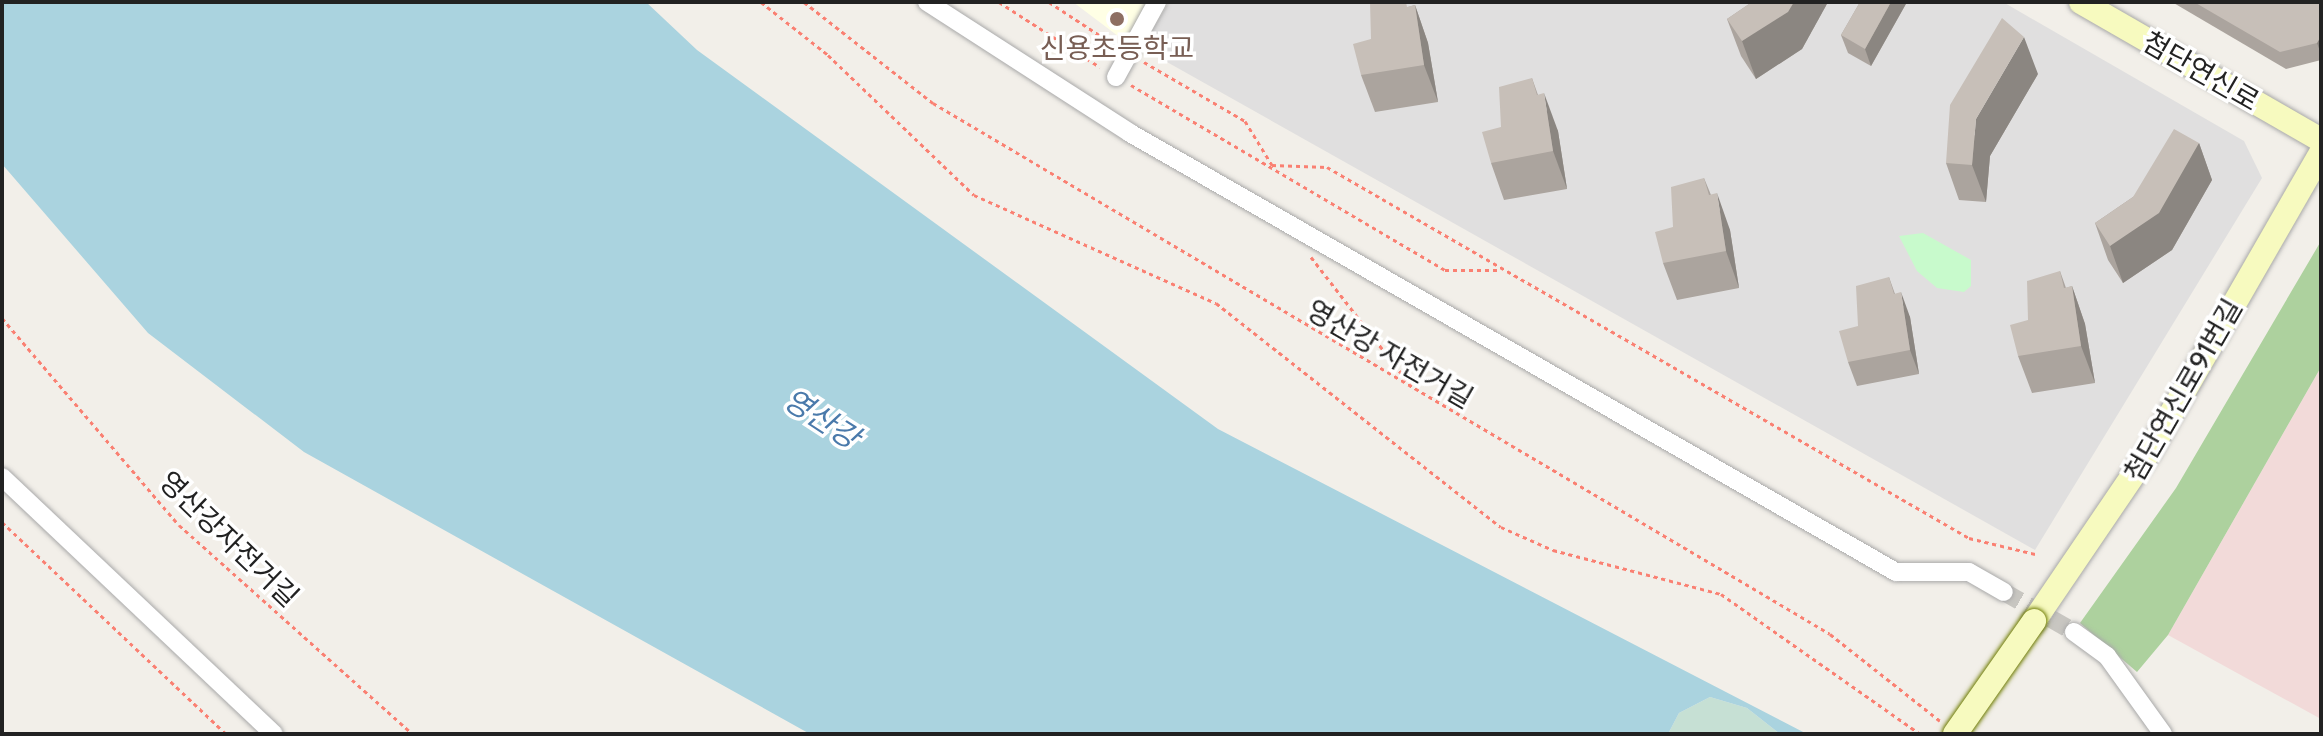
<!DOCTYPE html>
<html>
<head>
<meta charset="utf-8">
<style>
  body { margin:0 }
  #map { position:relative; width:2323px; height:736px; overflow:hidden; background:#f2efe9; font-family:Cabin,"Noto Sans KR",sans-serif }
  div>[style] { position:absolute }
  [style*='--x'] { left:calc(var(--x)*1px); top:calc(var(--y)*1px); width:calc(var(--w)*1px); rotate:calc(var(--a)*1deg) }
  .residential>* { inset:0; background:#e0dfdf }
  .commercial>* { inset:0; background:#f2dad9 }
  .education>* { inset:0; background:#ffffe5 }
  .forest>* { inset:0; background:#add19e }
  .wetland>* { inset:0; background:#c6e0d4 }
  .park>* { inset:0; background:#c8facc }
  .water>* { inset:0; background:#aad3df }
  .street-tunnel>* { height:18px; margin-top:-9px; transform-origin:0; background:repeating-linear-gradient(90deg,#c8c6c1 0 18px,transparent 0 27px) }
  .path>* { height:3px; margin-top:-1.5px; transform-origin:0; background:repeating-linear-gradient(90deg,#fa8072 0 4px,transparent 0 8px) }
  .roads { filter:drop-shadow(0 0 2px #a9a9a9) drop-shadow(0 0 2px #a9a9a9) }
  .street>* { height:18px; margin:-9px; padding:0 9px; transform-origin:9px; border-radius:9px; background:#fff }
  .secondary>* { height:24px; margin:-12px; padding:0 12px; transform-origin:12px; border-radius:12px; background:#f7fabf }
  .bridges { filter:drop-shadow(0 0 2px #707d05) drop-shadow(0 0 2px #707d05) }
  .secondary-bridge>* { height:24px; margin:-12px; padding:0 12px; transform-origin:12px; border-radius:12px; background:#f7fabf }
  .wall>* { inset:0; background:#aba49e }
  .shaded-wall>* { inset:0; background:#8b8681 }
  .building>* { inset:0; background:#c7bfb8 }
  .dots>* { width:22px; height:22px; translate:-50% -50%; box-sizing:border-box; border:4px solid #fff; border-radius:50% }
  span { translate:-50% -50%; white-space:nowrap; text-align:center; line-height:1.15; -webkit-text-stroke:7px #fff; paint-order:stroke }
  .education-label { font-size:28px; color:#785e54 }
  .street-label { font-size:28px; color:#222 }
  .water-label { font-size:30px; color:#4a7aab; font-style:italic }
  .frame { position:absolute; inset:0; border:4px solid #222; pointer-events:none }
</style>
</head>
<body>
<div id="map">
  <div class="residential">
    <i style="clip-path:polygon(1169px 2px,2003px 2px,2244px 141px,2262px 178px,2035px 550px,1142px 48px)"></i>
  </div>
  <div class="commercial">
    <i style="clip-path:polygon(2321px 367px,2321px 719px,2168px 635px)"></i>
  </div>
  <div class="education">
    <i style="clip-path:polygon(1073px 2px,1148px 2px,1129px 34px,1118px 36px)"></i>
  </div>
  <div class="forest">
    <i style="clip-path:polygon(2321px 241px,2321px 367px,2168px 635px,2137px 672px,2080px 623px,2176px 488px)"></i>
  </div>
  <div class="wetland">
    <i style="clip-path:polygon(1710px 697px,1747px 708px,1780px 734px,1668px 734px,1679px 713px)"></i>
  </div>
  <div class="park">
    <i style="clip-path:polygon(1923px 233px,1971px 260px,1971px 286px,1964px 292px,1937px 288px,1917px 271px,1899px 236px)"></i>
  </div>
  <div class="water">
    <i style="clip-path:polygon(2px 2px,646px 2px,697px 50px,1218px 429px,1807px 734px,1780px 734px,1747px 708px,1710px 697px,1679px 713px,1668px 734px,810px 734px,304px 452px,148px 333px,2px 164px)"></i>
  </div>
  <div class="street-tunnel">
    <i style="--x:2004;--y:592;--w:81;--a:29.7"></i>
  </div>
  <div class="path">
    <i style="--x:761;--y:2;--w:85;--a:38.3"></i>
    <i style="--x:828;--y:55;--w:202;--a:43.8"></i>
    <i style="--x:974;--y:195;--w:265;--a:24.1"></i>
    <i style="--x:1216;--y:303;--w:362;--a:38.2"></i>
    <i style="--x:1501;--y:527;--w:57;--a:23.9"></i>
    <i style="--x:1553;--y:550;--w:174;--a:14.7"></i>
    <i style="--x:1721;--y:594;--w:243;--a:35.1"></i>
    <i style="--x:804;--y:2;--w:164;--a:38.1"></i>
    <i style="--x:933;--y:103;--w:1042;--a:30.62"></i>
    <i style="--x:1830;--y:634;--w:140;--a:38.3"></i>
    <i style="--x:999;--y:2;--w:120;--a:32.8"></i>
    <i style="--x:1049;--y:2;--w:77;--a:33.3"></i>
    <i style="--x:1144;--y:62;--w:117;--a:30.3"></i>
    <i style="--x:1245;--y:121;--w:52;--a:58.5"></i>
    <i style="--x:1272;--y:165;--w:55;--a:2.1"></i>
    <i style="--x:1327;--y:167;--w:741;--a:30.02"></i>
    <i style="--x:1969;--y:538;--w:68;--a:13.6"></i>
    <i style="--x:1131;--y:85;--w:364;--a:30.5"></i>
    <i style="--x:1445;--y:270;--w:56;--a:0"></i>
    <i style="--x:1311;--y:257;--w:168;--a:52.2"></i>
    <i style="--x:2;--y:318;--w:272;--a:49.5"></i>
    <i style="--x:179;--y:525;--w:314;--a:41.8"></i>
    <i style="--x:2;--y:522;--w:308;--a:43.4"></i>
  </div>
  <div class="roads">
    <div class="street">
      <i style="--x:927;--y:2;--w:242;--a:32.8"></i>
      <i style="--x:1130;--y:133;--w:883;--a:29.82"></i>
      <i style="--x:1896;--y:572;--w:73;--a:0"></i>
      <i style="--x:1969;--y:572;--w:40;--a:29.7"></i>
      <i style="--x:1116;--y:77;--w:85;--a:-61.3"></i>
      <i style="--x:2;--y:477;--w:374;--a:43.4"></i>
      <i style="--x:2074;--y:632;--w:41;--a:36"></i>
      <i style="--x:2107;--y:656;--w:96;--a:54.3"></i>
    </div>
    <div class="secondary">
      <i style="--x:2081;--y:2;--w:277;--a:29.9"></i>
      <i style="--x:2034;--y:621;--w:204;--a:-55.8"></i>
      <i style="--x:2149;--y:452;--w:345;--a:-60.1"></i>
    </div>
  </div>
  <div class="bridges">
    <div class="secondary-bridge">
      <i style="--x:1955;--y:734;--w:138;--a:-55"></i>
    </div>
  </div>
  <div class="wall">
    <i style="clip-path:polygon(1752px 2px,1828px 2px,1802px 49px,1756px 79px,1741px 56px,1727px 19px)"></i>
    <i style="clip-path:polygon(1860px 2px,1907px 2px,1871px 66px,1848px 53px,1841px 35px)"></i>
    <i style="clip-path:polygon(2172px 2px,2321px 2px,2321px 60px,2286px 69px)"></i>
    <i style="clip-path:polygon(1415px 5px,1428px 43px,1438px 102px,1375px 112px,1361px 75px,1371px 39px,1408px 7px)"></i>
    <i style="clip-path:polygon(2038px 74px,1990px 156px,1986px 202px,1959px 200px,1946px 163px)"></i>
    <i style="clip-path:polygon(1532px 78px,1538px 95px,1558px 131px,1567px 189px,1504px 200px,1491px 163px,1501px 127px)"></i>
    <i style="clip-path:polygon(2199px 143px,2212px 180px,2172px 250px,2123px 283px,2108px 260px,2095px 223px,2133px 197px)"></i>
    <i style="clip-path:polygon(1704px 178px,1711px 195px,1730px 230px,1739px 288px,1677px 300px,1663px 263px,1673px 227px)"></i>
    <i style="clip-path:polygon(2060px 271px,2066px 288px,2072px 286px,2085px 324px,2095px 383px,2032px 393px,2018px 356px,2028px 320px)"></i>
    <i style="clip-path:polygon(1889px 277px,1895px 294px,1910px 317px,1919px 374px,1857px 386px,1848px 362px)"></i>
  </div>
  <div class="shaded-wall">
    <i style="clip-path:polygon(1794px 2px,1828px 2px,1802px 49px,1756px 79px,1742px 41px)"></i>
    <i style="clip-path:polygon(1891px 2px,1907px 2px,1871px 66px,1865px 49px)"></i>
    <i style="clip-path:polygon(1415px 5px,1428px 43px,1438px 102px,1424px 65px)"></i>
    <i style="clip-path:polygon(2321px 36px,2321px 54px,2317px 43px)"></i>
    <i style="clip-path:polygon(2024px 37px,2038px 74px,1990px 156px,1986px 202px,1972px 165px,1976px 119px)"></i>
    <i style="clip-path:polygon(1544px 93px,1558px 131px,1567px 189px,1553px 151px)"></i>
    <i style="clip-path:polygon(2199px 143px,2212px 180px,2172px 250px,2123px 283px,2110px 246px)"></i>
    <i style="clip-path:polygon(1717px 193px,1730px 230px,1739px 288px,1726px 251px)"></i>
    <i style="clip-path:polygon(2072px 286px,2085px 324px,2095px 383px,2081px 346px)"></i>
    <i style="clip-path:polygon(1901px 292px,1910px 317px,1919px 374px,1910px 350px)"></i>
  </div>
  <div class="building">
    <i style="clip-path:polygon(1370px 2px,1406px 2px,1407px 7px,1415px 5px,1424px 65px,1361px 75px,1353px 44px,1371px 39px)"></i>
    <i style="clip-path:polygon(1752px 2px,1794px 2px,1788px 12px,1742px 41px,1727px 19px)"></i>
    <i style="clip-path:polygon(1860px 2px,1891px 2px,1865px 49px,1841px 35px)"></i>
    <i style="clip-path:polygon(2194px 2px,2321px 2px,2321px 36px,2317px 43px,2280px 52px)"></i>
    <i style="clip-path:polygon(2002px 18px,2024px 37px,1976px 119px,1972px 165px,1946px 163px,1950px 105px)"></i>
    <i style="clip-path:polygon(1532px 78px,1537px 95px,1544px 93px,1553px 151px,1491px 163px,1482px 132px,1501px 127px,1499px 87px)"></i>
    <i style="clip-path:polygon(2174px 129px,2199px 143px,2159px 213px,2110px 246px,2095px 223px,2133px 197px)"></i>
    <i style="clip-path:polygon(1704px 178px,1709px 195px,1717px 193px,1726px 251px,1663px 263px,1655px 232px,1673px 227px,1671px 187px)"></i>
    <i style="clip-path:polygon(2060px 271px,2064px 288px,2072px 286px,2081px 346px,2018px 356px,2010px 325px,2028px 320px,2027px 281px)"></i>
    <i style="clip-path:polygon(1889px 277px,1894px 294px,1901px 292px,1910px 350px,1848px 362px,1839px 331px,1858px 326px,1856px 286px)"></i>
  </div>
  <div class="dots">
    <i style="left:1117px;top:19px;background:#8d6e63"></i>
  </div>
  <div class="education-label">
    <span style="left:1117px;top:48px">신용초등학교</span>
  </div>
  <div class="street-label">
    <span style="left:2201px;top:71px;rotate:30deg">첨단연신로</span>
    <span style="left:1390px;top:354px;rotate:30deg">영산강 자전거길</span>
    <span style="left:2183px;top:390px;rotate:-60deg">첨단연신로91번길</span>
    <span style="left:229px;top:539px;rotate:44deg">영산강자전거길</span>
  </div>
  <div class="water-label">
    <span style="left:821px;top:419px;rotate:33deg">영산강</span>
  </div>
  <div class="frame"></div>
</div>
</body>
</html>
